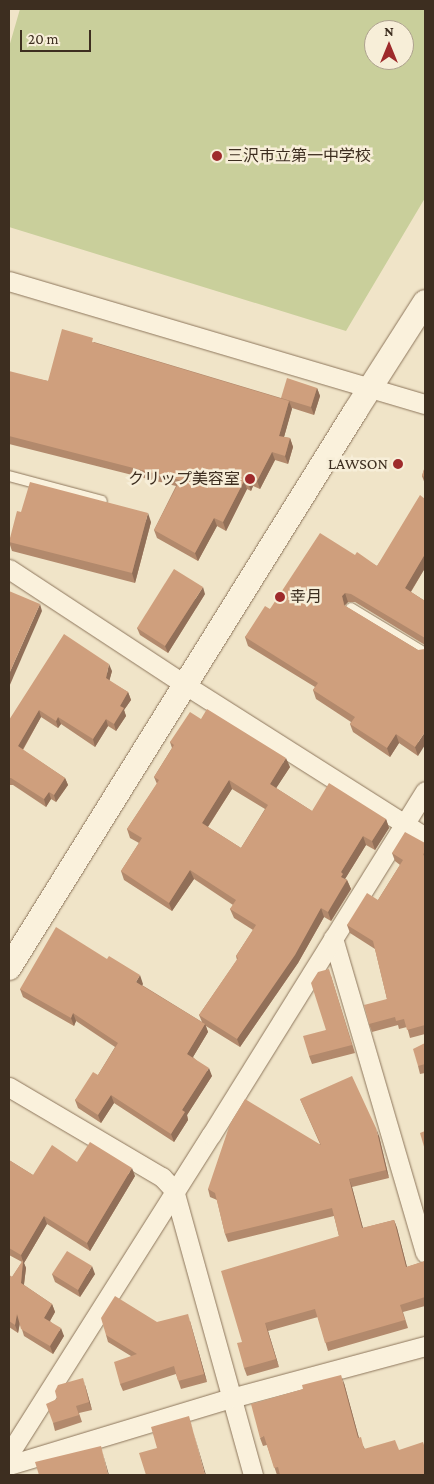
<!DOCTYPE html>
<html>
<head>
<meta charset="utf-8">
<style>
  body { margin:0 }
  #map { position:relative; width:434px; height:1484px; overflow:hidden; background:#f0e4c8; font-family:"Crimson Pro","Noto Sans JP",serif }
  div>[style] { position:absolute }
  [style*='--x'] { left:calc(var(--x)*1px); top:calc(var(--y)*1px); width:calc(var(--w)*1px); rotate:calc(var(--a)*1deg) }
  .green>* { inset:0; background:#c9cf9b }
  .roads { filter:drop-shadow(0 0 1px #8d765c) drop-shadow(0 0 1px #8d765c) }
  .service>* { height:10px; margin:-5px; padding:0 5px; transform-origin:5px; border-radius:5px; background:#faf1dc }
  .minor>* { height:19px; margin:-9.5px; padding:0 9.5px; transform-origin:9.5px; border-radius:9.5px; background:#faf1dc }
  .tertiary>* { height:24px; margin:-12px; padding:0 12px; transform-origin:12px; border-radius:12px; background:#faf1dc }
  .wall>* { inset:0; background:#b2896c }
  .shaded-wall>* { inset:0; background:#916f58 }
  .building>* { inset:0; background:#cf9f7d }
  .dots>* { width:14px; height:14px; translate:-50% -50%; box-sizing:border-box; border:2px solid #f7eed8; border-radius:50% }
  span { translate:-50% -50%; white-space:nowrap; text-align:center; line-height:1.15; -webkit-text-stroke:5px #f7eed8; paint-order:stroke }
  .poi-label { font-size:16px; color:#3d2e20 }
  .left { translate:0 -50%; text-align:left }
  .right { translate:-100% -50%; text-align:right }
  .frame { position:absolute; inset:0; border:10px solid #3d2e20; pointer-events:none }
  .north { position:absolute; left:364px; top:20px; width:50px; height:50px; box-sizing:border-box; background:#f7eed8; border:1px solid #ada18e; border-radius:50%; rotate:0deg; font-size:14px; font-weight:700; line-height:20px; text-align:center; color:#3d2e20 }
  .north::after { content:''; display:block; margin:auto; width:18px; height:22px; background:#9e2a2b; clip-path:polygon(50% 0,100% 100%,50% 72%,0 100%) }
  .scale { position:absolute; left:20px; top:30px; width:71px; height:22px; box-sizing:border-box; border:2px solid #3d2e20; border-top:0; padding-left:6px; font-size:15px; line-height:18px; white-space:nowrap; color:#3d2e20; -webkit-text-stroke:4px #f7eed8; paint-order:stroke }
</style>
</head>
<body>
<div id="map">
  <div class="green">
    <i style="clip-path:polygon(evenodd,20px 9px,425px 9px,425px 198px,346px 331px,9px 227px,9px 47px,20px 9px,374px 30px,404px 30px,404px 60px,374px 60px,374px 30px)"></i>
  </div>
  <div class="roads">
    <div class="service">
      <i style="--x:9;--y:476;--w:96;--a:15"></i>
      <i style="--x:351;--y:608;--w:87;--a:31.3"></i>
    </div>
    <div class="minor">
      <i style="--x:9;--y:281;--w:434;--a:16.5"></i>
      <i style="--x:9;--y:569;--w:209;--a:33.3"></i>
      <i style="--x:184;--y:684;--w:285;--a:32.4"></i>
      <i style="--x:333;--y:938;--w:328;--a:73.7"></i>
      <i style="--x:9;--y:1087;--w:178;--a:30.5"></i>
      <i style="--x:162;--y:1177;--w:18;--a:47"></i>
      <i style="--x:174;--y:1190;--w:296;--a:74.5"></i>
      <i style="--x:9;--y:1454;--w:378;--a:-57.7"></i>
      <i style="--x:211;--y:1135;--w:405;--a:-58.1"></i>
      <i style="--x:9;--y:1465;--w:232;--a:-16.8"></i>
      <i style="--x:231;--y:1398;--w:201;--a:-15"></i>
    </div>
    <div class="tertiary">
      <i style="--x:9;--y:968;--w:657;--a:-58.12"></i>
      <i style="--x:356;--y:410;--w:128;--a:-57.4"></i>
    </div>
  </div>
  <div class="wall">
    <i style="clip-path:polygon(94px 342px,281px 398px,317px 388px,320px 396px,314px 415px,292px 408px,284px 437px,290px 438px,293px 447px,288px 464px,275px 460px,260px 489px,253px 486px,251px 491px,247px 489px,226px 531px,217px 526px,198px 561px,157px 538px,154px 530px,176px 486px,9px 444px,9px 373px,48px 381px)"></i>
    <i style="clip-path:polygon(425px 466px,425px 484px,422px 476px)"></i>
    <i style="clip-path:polygon(425px 499px,425px 568px,411px 592px,425px 601px,425px 645px,355px 602px,348px 602px,345px 605px,345px 606px,418px 650px,418px 756px,399px 743px,390px 757px,353px 732px,350px 724px,351px 722px,316px 699px,313px 690px,315px 687px,248px 646px,245px 637px,270px 609px,355px 555px,377px 566px)"></i>
    <i style="clip-path:polygon(21px 512px,151px 522px,135px 583px,12px 551px,9px 542px)"></i>
    <i style="clip-path:polygon(205px 594px,168px 653px,140px 635px,137px 628px)"></i>
    <i style="clip-path:polygon(112px 671px,109px 681px,128px 692px,131px 700px,124px 710px,126px 716px,116px 731px,108px 726px,95px 747px,61px 724px,58px 728px,41px 717px,23px 750px,65px 778px,68px 785px,56px 802px,51px 799px,46px 807px,13px 785px,9px 785px,9px 720px)"></i>
    <i style="clip-path:polygon(evenodd,201px 719px,290px 767px,276px 788px,312px 811px,386px 819px,389px 828px,375px 850px,366px 845px,345px 879px,347px 880px,351px 889px,331px 921px,324px 917px,298px 963px,240px 1047px,206px 1026px,208px 1032px,193px 1057px,212px 1076px,187px 1115px,188px 1120px,174px 1142px,114px 1103px,101px 1123px,78px 1108px,75px 1100px,98px 1075px,115px 1047px,76px 1021px,74px 1026px,23px 997px,20px 989px,143px 984px,142px 985px,202px 1022px,199px 1015px,237px 960px,236px 956px,253px 930px,234px 918px,230px 909px,233px 905px,194px 879px,172px 911px,124px 880px,121px 871px,139px 843px,130px 838px,127px 829px,157px 784px,154px 777px,172px 748px,170px 742px,201px 719px,232px 789px,265px 809px,241px 848px,208px 827px,232px 789px)"></i>
    <i style="clip-path:polygon(425px 843px,425px 1034px,410px 1038px,407px 1027px,399px 1029px,398px 1025px,372px 1032px,369px 1024px,387px 999px,375px 949px,350px 933px,347px 925px,378px 900px,400px 865px,395px 861px,392px 853px)"></i>
    <i style="clip-path:polygon(331px 976px,355px 1053px,312px 1064px,309px 1056px,326px 1030px)"></i>
    <i style="clip-path:polygon(425px 1043px,425px 1073px,420px 1074px,418px 1066px)"></i>
    <i style="clip-path:polygon(300px 1099px,379px 1136px,389px 1178px,352px 1187px,363px 1228px,394px 1220px,397px 1228px,407px 1267px,425px 1261px,425px 1306px,403px 1312px,408px 1328px,328px 1351px,318px 1317px,268px 1331px,279px 1367px,247px 1376px,244px 1368px,242px 1342px,339px 1236px,334px 1216px,228px 1242px,225px 1234px,217px 1200px,210px 1197px,208px 1189px,320px 1144px)"></i>
    <i style="clip-path:polygon(9px 1160px,33px 1175px,77px 1162px,135px 1176px,90px 1251px,47px 1224px,24px 1263px,26px 1268px,24px 1285px,52px 1304px,55px 1312px,50px 1321px,64px 1336px,53px 1354px,24px 1336px,20px 1323px,18px 1333px,9px 1327px,9px 1275px,12px 1277px,22px 1262px,9px 1255px)"></i>
    <i style="clip-path:polygon(52px 1274px,95px 1274px,80px 1297px,55px 1282px)"></i>
    <i style="clip-path:polygon(190px 1321px,207px 1382px,181px 1389px,176px 1374px,123px 1391px,120px 1384px,131px 1356px,108px 1342px,106px 1335px,157px 1322px)"></i>
    <i style="clip-path:polygon(344px 1383px,359px 1438px,365px 1449px,399px 1450px,425px 1475px,277px 1475px,267px 1445px,263px 1446px,260px 1438px)"></i>
    <i style="clip-path:polygon(85px 1385px,92px 1410px,79px 1413px,82px 1422px,55px 1431px,53px 1423px,57px 1399px)"></i>
  </div>
  <div class="shaded-wall">
    <i style="clip-path:polygon(317px 388px,320px 396px,314px 415px,311px 407px)"></i>
    <i style="clip-path:polygon(289px 401px,292px 409px,282px 444px,279px 436px)"></i>
    <i style="clip-path:polygon(290px 438px,293px 447px,288px 464px,285px 456px)"></i>
    <i style="clip-path:polygon(272px 452px,275px 460px,260px 489px,257px 481px)"></i>
    <i style="clip-path:polygon(250px 478px,253px 486px,251px 491px,248px 483px)"></i>
    <i style="clip-path:polygon(244px 481px,247px 489px,226px 531px,223px 522px)"></i>
    <i style="clip-path:polygon(148px 513px,151px 522px,135px 583px,132px 573px)"></i>
    <i style="clip-path:polygon(214px 518px,217px 526px,198px 561px,195px 553px)"></i>
    <i style="clip-path:polygon(425px 554px,425px 568px,408px 596px,405px 588px)"></i>
    <i style="clip-path:polygon(203px 587px,205px 594px,168px 653px,165px 646px)"></i>
    <i style="clip-path:polygon(345px 593px,348px 602px,345px 605px,347px 614px,342px 596px)"></i>
    <i style="clip-path:polygon(40px 604px,42px 611px,9px 687px,9px 674px)"></i>
    <i style="clip-path:polygon(109px 664px,112px 671px,108px 686px,106px 678px)"></i>
    <i style="clip-path:polygon(128px 692px,131px 700px,124px 710px,126px 716px,116px 731px,114px 724px,120px 706px)"></i>
    <i style="clip-path:polygon(39px 710px,41px 717px,20px 754px,18px 746px)"></i>
    <i style="clip-path:polygon(58px 717px,61px 724px,58px 728px,56px 721px)"></i>
    <i style="clip-path:polygon(106px 719px,108px 726px,95px 747px,93px 739px)"></i>
    <i style="clip-path:polygon(425px 732px,425px 745px,418px 756px,415px 747px)"></i>
    <i style="clip-path:polygon(396px 734px,399px 743px,390px 757px,387px 748px)"></i>
    <i style="clip-path:polygon(286px 758px,290px 767px,273px 793px,270px 784px)"></i>
    <i style="clip-path:polygon(65px 778px,68px 785px,56px 802px,54px 795px)"></i>
    <i style="clip-path:polygon(229px 780px,232px 789px,205px 831px,202px 823px)"></i>
    <i style="clip-path:polygon(49px 792px,51px 799px,46px 807px,44px 799px)"></i>
    <i style="clip-path:polygon(386px 819px,389px 828px,375px 850px,372px 841px)"></i>
    <i style="clip-path:polygon(363px 836px,366px 845px,345px 879px,347px 880px,351px 889px,331px 921px,328px 912px,341px 877px,341px 872px)"></i>
    <i style="clip-path:polygon(190px 870px,194px 879px,172px 911px,169px 903px)"></i>
    <i style="clip-path:polygon(321px 908px,324px 917px,298px 963px,240px 1047px,237px 1039px)"></i>
    <i style="clip-path:polygon(140px 975px,143px 984px,139px 990px,136px 982px)"></i>
    <i style="clip-path:polygon(73px 1013px,76px 1021px,74px 1026px,71px 1018px)"></i>
    <i style="clip-path:polygon(205px 1024px,208px 1032px,190px 1062px,187px 1054px)"></i>
    <i style="clip-path:polygon(209px 1068px,212px 1076px,187px 1115px,188px 1120px,174px 1142px,171px 1134px,182px 1110px)"></i>
    <i style="clip-path:polygon(111px 1095px,114px 1103px,101px 1123px,98px 1115px)"></i>
    <i style="clip-path:polygon(376px 1128px,379px 1136px,389px 1178px,386px 1170px)"></i>
    <i style="clip-path:polygon(132px 1168px,135px 1176px,90px 1251px,87px 1243px)"></i>
    <i style="clip-path:polygon(349px 1179px,352px 1187px,365px 1236px,362px 1228px)"></i>
    <i style="clip-path:polygon(44px 1216px,47px 1224px,24px 1263px,26px 1268px,23px 1291px,21px 1283px,23px 1262px,21px 1255px)"></i>
    <i style="clip-path:polygon(394px 1220px,397px 1228px,409px 1275px,406px 1267px)"></i>
    <i style="clip-path:polygon(92px 1266px,95px 1274px,80px 1297px,78px 1290px)"></i>
    <i style="clip-path:polygon(52px 1304px,55px 1312px,47px 1326px,44px 1318px)"></i>
    <i style="clip-path:polygon(17px 1314px,20px 1322px,18px 1333px,15px 1325px)"></i>
    <i style="clip-path:polygon(188px 1314px,190px 1321px,207px 1382px,204px 1374px)"></i>
    <i style="clip-path:polygon(265px 1323px,268px 1331px,279px 1367px,276px 1359px)"></i>
    <i style="clip-path:polygon(61px 1328px,64px 1336px,53px 1354px,50px 1346px)"></i>
    <i style="clip-path:polygon(341px 1375px,344px 1383px,361px 1446px,358px 1438px)"></i>
    <i style="clip-path:polygon(83px 1378px,85px 1385px,92px 1410px,89px 1402px)"></i>
    <i style="clip-path:polygon(9px 1392px,10px 1396px,9px 1410px)"></i>
    <i style="clip-path:polygon(189px 1416px,191px 1424px,206px 1475px,205px 1475px)"></i>
    <i style="clip-path:polygon(101px 1446px,103px 1454px,109px 1475px,108px 1475px)"></i>
  </div>
  <div class="building">
    <i style="clip-path:polygon(62px 329px,93px 338px,92px 342px,289px 401px,279px 436px,290px 438px,285px 456px,272px 452px,257px 481px,250px 478px,248px 483px,244px 481px,223px 522px,214px 518px,195px 553px,154px 530px,180px 480px,9px 436px,9px 371px,48px 381px)"></i>
    <i style="clip-path:polygon(287px 378px,317px 388px,311px 407px,281px 398px)"></i>
    <i style="clip-path:polygon(425px 466px,425px 477px,422px 476px)"></i>
    <i style="clip-path:polygon(30px 482px,148px 513px,132px 573px,9px 542px,17px 511px,21px 512px)"></i>
    <i style="clip-path:polygon(420px 495px,425px 499px,425px 554px,405px 588px,425px 601px,425px 638px,351px 594px,345px 593px,342px 596px,344px 605px,418px 650px,425px 649px,425px 732px,415px 747px,396px 734px,387px 748px,350px 724px,355px 717px,313px 690px,318px 683px,245px 637px,265px 606px,270px 609px,320px 533px,355px 555px,357px 552px,377px 566px)"></i>
    <i style="clip-path:polygon(174px 569px,203px 587px,165px 646px,137px 628px)"></i>
    <i style="clip-path:polygon(9px 591px,40px 604px,9px 674px)"></i>
    <i style="clip-path:polygon(64px 634px,109px 664px,106px 678px,128px 692px,120px 706px,124px 708px,114px 724px,106px 719px,93px 739px,58px 717px,56px 721px,39px 710px,18px 746px,65px 778px,54px 795px,49px 792px,44px 799px,11px 778px,9px 778px,9px 720px)"></i>
    <i style="clip-path:polygon(evenodd,207px 709px,286px 758px,270px 784px,312px 811px,329px 783px,386px 819px,372px 841px,363px 836px,341px 872px,343px 874px,341px 877px,347px 880px,328px 912px,321px 908px,295px 955px,237px 1039px,199px 1015px,238px 958px,236px 956px,256px 925px,230px 909px,236px 900px,190px 870px,169px 903px,121px 871px,142px 838px,127px 829px,159px 780px,154px 777px,174px 745px,170px 742px,190px 712px,201px 719px,207px 709px,229px 780px,268px 805px,241px 848px,202px 823px,229px 780px)"></i>
    <i style="clip-path:polygon(405px 832px,425px 843px,425px 850px,423px 855px,425px 856px,425px 1025px,407px 1030px,404px 1019px,396px 1021px,395px 1017px,369px 1024px,364px 1005px,387px 999px,373px 941px,347px 925px,367px 893px,378px 900px,403px 860px,392px 853px)"></i>
    <i style="clip-path:polygon(56px 927px,107px 959px,109px 956px,140px 975px,136px 982px,205px 1024px,187px 1054px,209px 1068px,182px 1110px,185px 1112px,171px 1134px,111px 1095px,98px 1115px,75px 1100px,93px 1072px,98px 1075px,118px 1043px,73px 1013px,71px 1018px,20px 989px)"></i>
    <i style="clip-path:polygon(329px 969px,352px 1045px,309px 1056px,303px 1036px,326px 1030px,311px 983px,318px 972px)"></i>
    <i style="clip-path:polygon(425px 1043px,425px 1064px,418px 1066px,413px 1049px)"></i>
    <i style="clip-path:polygon(352px 1076px,376px 1128px,386px 1170px,349px 1179px,362px 1228px,394px 1220px,406px 1267px,425px 1261px,425px 1297px,400px 1305px,405px 1320px,325px 1343px,315px 1309px,265px 1323px,276px 1359px,244px 1368px,237px 1343px,242px 1342px,221px 1271px,339px 1236px,332px 1208px,225px 1234px,215px 1193px,208px 1189px,230px 1124px,245px 1099px,321px 1145px,300px 1099px)"></i>
    <i style="clip-path:polygon(425px 1131px,425px 1150px,420px 1133px)"></i>
    <i style="clip-path:polygon(90px 1142px,132px 1168px,87px 1243px,44px 1216px,21px 1255px,9px 1248px,9px 1160px,33px 1175px,52px 1145px,77px 1162px)"></i>
    <i style="clip-path:polygon(67px 1251px,92px 1266px,78px 1290px,52px 1274px)"></i>
    <i style="clip-path:polygon(23px 1260px,21px 1283px,52px 1304px,44px 1318px,61px 1328px,50px 1346px,21px 1329px,17px 1314px,15px 1325px,9px 1321px,9px 1275px,12px 1277px)"></i>
    <i style="clip-path:polygon(115px 1296px,157px 1322px,188px 1314px,204px 1374px,178px 1381px,174px 1366px,120px 1384px,114px 1362px,137px 1354px,106px 1335px,101px 1318px)"></i>
    <i style="clip-path:polygon(341px 1375px,358px 1438px,361px 1437px,364px 1449px,395px 1440px,399px 1450px,423px 1442px,425px 1448px,425px 1475px,280px 1475px,278px 1467px,274px 1468px,264px 1436px,260px 1438px,251px 1404px,303px 1389px,302px 1385px)"></i>
    <i style="clip-path:polygon(83px 1378px,89px 1402px,76px 1406px,79px 1415px,53px 1423px,46px 1404px,57px 1399px,55px 1391px,58px 1385px)"></i>
    <i style="clip-path:polygon(189px 1416px,205px 1475px,146px 1475px,139px 1453px,157px 1448px,151px 1427px)"></i>
    <i style="clip-path:polygon(101px 1446px,108px 1475px,39px 1475px,35px 1462px)"></i>
  </div>
  <div class="dots">
    <i style="left:217px;top:156px;background:#9e2a2b"></i>
    <i style="left:398px;top:464px;background:#9e2a2b"></i>
    <i style="left:250px;top:479px;background:#9e2a2b"></i>
    <i style="left:280px;top:597px;background:#9e2a2b"></i>
  </div>
  <div class="poi-label">
    <span class="left" style="left:227px;top:156px">三沢市立第一中学校</span>
    <span class="right" style="left:388px;top:464px">LAWSON</span>
    <span class="right" style="left:240px;top:479px">クリップ美容室</span>
    <span class="left" style="left:290px;top:597px">幸月</span>
  </div>
  <div class="frame"></div>
  <div class="north">N</div>
  <div class="scale">20 m</div>
</div>
</body>
</html>
